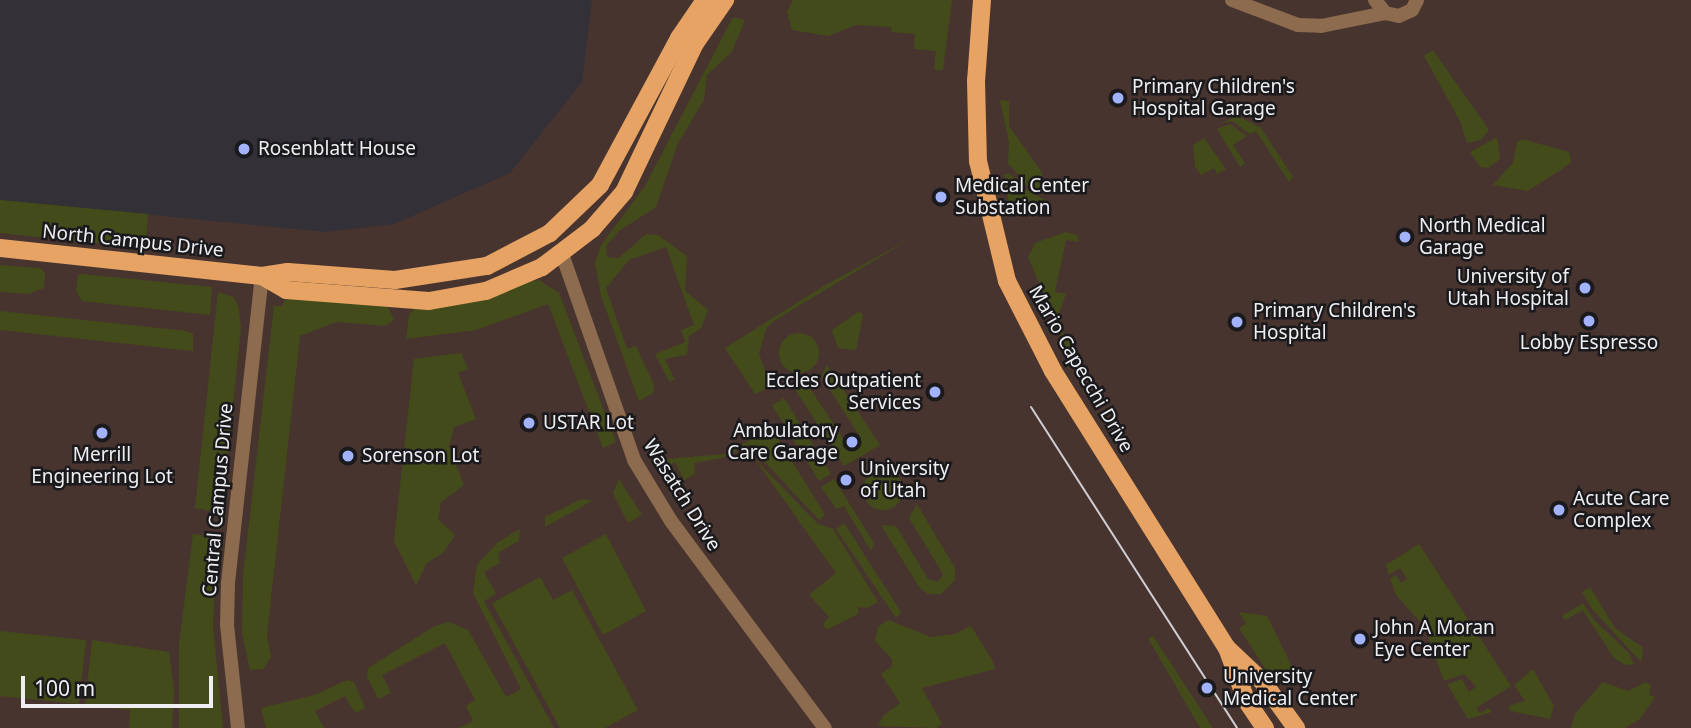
<!DOCTYPE html>
<html>
<head>
<meta charset="utf-8">
<style>
  body { margin:0 }
  #map { position:relative; width:1691px; height:728px; overflow:hidden; background:#333037; font-family:"Noto Sans",sans-serif }
  div>[style] { position:absolute }
  [style*='--x'] { left:calc(var(--x)*1px); top:calc(var(--y)*1px); width:calc(var(--w)*1px); rotate:calc(var(--a)*1deg) }
  .education>* { inset:0; background:#48342f }
  .green>* { inset:0; background:#434b1a }
  .round { border-radius:50% }
  .minor>* { height:14px; margin:-7px; padding:0 7px; transform-origin:7px; border-radius:7px; background:#8c6b4e }
  .major>* { height:18px; margin:-9px; padding:0 9px; transform-origin:9px; border-radius:9px; background:#e7a363 }
  .tram>* { height:2px; margin:-1px; padding:0 1px; transform-origin:1px; border-radius:1px; background:#cfced2 }
  .dots>* { width:19px; height:19px; translate:-50% -50%; box-sizing:border-box; border:4px solid #1a191c; border-radius:50% }
  span { translate:-50% -50%; white-space:nowrap; text-align:center; line-height:1.15; -webkit-text-stroke:5px #1a191c; paint-order:stroke }
  .poi-label { font-size:19px; color:#efeef2 }
  .left { translate:0 -50%; text-align:left }
  .right { translate:-100% -50%; text-align:right }
  .street-label { font-size:19px; color:#efeef2 }
  .scale { position:absolute; left:21px; top:676px; width:192px; height:32px; box-sizing:border-box; border:4px solid #efeef2; border-top:0; padding-left:9px; font-size:21px; line-height:24px; white-space:nowrap; color:#efeef2; -webkit-text-stroke:5px #1a191c; paint-order:stroke }
</style>
</head>
<body>
<div id="map">
  <div class="education">
    <i style="clip-path:polygon(592px 0,1691px 0,1691px 728px,0 728px,0 200px,325px 232px,394px 224px,510px 173px,582px 82px)"></i>
  </div>
  <div class="green">
    <i style="clip-path:polygon(793px 0,952px 0,943px 70px,934px 70px,936px 51px,914px 49px,915px 34px,892px 32px,891px 27px,856px 25px,828px 36px,792px 30px,787px 12px)"></i>
    <i style="clip-path:polygon(733px 17px,745px 20px,732px 52px,707px 75px,704px 100px,678px 143px,656px 207px,619px 231px,606px 246px,607px 257px,619px 258px,646px 234px,658px 235px,687px 256px,685px 291px,708px 310px,701px 328px,689px 336px,687px 355px,665px 359px,675px 380px,669px 381px,655px 354px,685px 342px,681px 330px,694px 325px,666px 247px,629px 260px,606px 288px,627px 349px,636px 346px,654px 385px,653px 393px,639px 401px,601px 296px,595px 263px,601px 245px,645px 186px)"></i>
    <i style="clip-path:polygon(1433px 50px,1489px 130px,1481px 140px,1467px 143px,1460px 121px,1424px 56px)"></i>
    <i style="clip-path:polygon(1000px 100px,1009px 101px,1009px 126px,1043px 174px,1039px 180px,1042px 195px,1027px 186px,1008px 163px,1009px 142px)"></i>
    <i style="clip-path:polygon(1238px 116px,1261px 128px,1293px 177px,1289px 182px,1256px 131px,1250px 134px,1232px 121px,1219px 124px)"></i>
    <i style="clip-path:polygon(1230px 124px,1247px 136px,1233px 145px,1245px 163px,1240px 167px,1217px 129px)"></i>
    <i style="clip-path:polygon(1497px 137px,1500px 159px,1488px 168px,1480px 167px,1470px 152px)"></i>
    <i style="clip-path:polygon(1204px 138px,1226px 169px,1217px 174px,1214px 168px,1201px 175px,1195px 167px,1193px 145px)"></i>
    <i style="clip-path:polygon(1522px 139px,1569px 152px,1571px 163px,1528px 191px,1493px 185px,1513px 163px,1517px 142px)"></i>
    <i style="clip-path:polygon(1004px 174px,1010px 174px,1026px 190px,1051px 203px,1018px 212px,1009px 207px)"></i>
    <i style="clip-path:polygon(0 200px,148px 214px,145px 248px,0 233px)"></i>
    <i style="clip-path:polygon(1066px 232px,1077px 235px,1079px 242px,1066px 240px,1055px 292px,1066px 294px,1058px 316px,1064px 334px,1080px 354px,1078px 371px,1091px 391px,1073px 364px,1028px 257px,1035px 243px)"></i>
    <i style="clip-path:polygon(915px 236px,772px 322px,766px 329px,759px 354px,771px 387px,755px 394px,725px 348px,824px 286px)"></i>
    <i style="clip-path:polygon(0 265px,40px 268px,45px 273px,44px 288px,28px 294px,0 292px)"></i>
    <i style="clip-path:polygon(82px 274px,212px 287px,210px 315px,82px 301px,76px 291px,78px 275px)"></i>
    <i style="clip-path:polygon(539px 280px,559px 293px,616px 442px,603px 448px,548px 304px,476px 330px,406px 339px,409px 315px,415px 308px)"></i>
    <i style="clip-path:polygon(218px 292px,233px 297px,238px 305px,241px 328px,222px 509px,216px 512px,195px 508px)"></i>
    <i style="clip-path:polygon(286px 298px,388px 307px,394px 320px,386px 326px,336px 322px,300px 336px,267px 635px,271px 657px,263px 669px,250px 670px,242px 633px,243px 576px,274px 306px,282px 306px)"></i>
    <i style="clip-path:polygon(0 311px,187px 331px,193px 334px,193px 351px,0 330px)"></i>
    <i style="clip-path:polygon(860px 311px,863px 315px,856px 350px,838px 348px,832px 330px)"></i>
    <i class="round" style="left:779px;top:333px;width:40px;height:40px"></i>
    <i style="clip-path:polygon(461px 353px,468px 369px,458px 373px,476px 419px,454px 427px,449px 447px,464px 485px,441px 502px,438px 519px,455px 535px,444px 552px,427px 563px,416px 585px,394px 541px,414px 359px)"></i>
    <i style="clip-path:polygon(827px 365px,880px 445px,844px 466px,793px 386px,809px 387px,848px 446px,857px 447px,859px 435px,821px 376px)"></i>
    <i style="clip-path:polygon(784px 398px,831px 474px,819px 481px,772px 405px)"></i>
    <i style="clip-path:polygon(771px 427px,825px 515px,819px 520px,749px 445px,722px 458px,694px 463px,695px 474px,684px 480px,675px 462px,670px 466px,665px 459px,727px 454px)"></i>
    <i style="clip-path:polygon(754px 458px,818px 524px,833px 529px,878px 602px,867px 608px,858px 607px,858px 614px,826px 630px,823px 624px,829px 617px,809px 595px,836px 573px)"></i>
    <i class="round" style="left:863px;top:470px;width:40px;height:40px"></i>
    <i style="clip-path:polygon(619px 479px,642px 515px,628px 523px,613px 493px)"></i>
    <i style="clip-path:polygon(834px 479px,874px 543px,871px 551px,844px 506px,836px 509px,821px 487px)"></i>
    <i style="clip-path:polygon(582px 499px,592px 501px,545px 527px,545px 517px)"></i>
    <i style="clip-path:polygon(917px 504px,955px 568px,955px 580px,941px 594px,928px 594px,919px 587px,881px 525px,896px 526px,928px 579px,938px 582px,943px 574px,909px 518px)"></i>
    <i style="clip-path:polygon(844px 523px,901px 612px,896px 618px,836px 529px)"></i>
    <i style="clip-path:polygon(520px 529px,519px 541px,498px 553px,500px 563px,484px 572px,496px 594px,484px 601px,554px 728px,459px 728px,473px 721px,466px 706px,475px 700px,445px 643px,382px 675px,391px 693px,378px 699px,367px 676px,368px 668px,435px 626px,449px 622px,468px 630px,506px 697px,521px 689px,473px 593px,477px 565px,498px 542px)"></i>
    <i style="clip-path:polygon(193px 534px,217px 537px,213px 626px,223px 728px,179px 728px,179px 645px)"></i>
    <i style="clip-path:polygon(606px 534px,646px 611px,603px 635px,562px 558px)"></i>
    <i style="clip-path:polygon(1419px 544px,1511px 686px,1476px 708px,1480px 713px,1489px 708px,1492px 712px,1468px 719px,1447px 684px,1462px 679px,1469px 692px,1476px 687px,1464px 674px,1444px 681px,1424px 626px,1396px 595px,1390px 578px,1396px 575px,1401px 583px,1407px 579px,1400px 568px,1389px 575px,1386px 565px)"></i>
    <i style="clip-path:polygon(540px 577px,553px 600px,572px 590px,638px 710px,605px 728px,560px 728px,492px 603px)"></i>
    <i style="clip-path:polygon(1590px 587px,1615px 628px,1643px 648px,1641px 662px,1592px 609px,1582px 592px)"></i>
    <i style="clip-path:polygon(1583px 603px,1594px 620px,1628px 652px,1634px 664px,1625px 665px,1613px 657px,1583px 610px,1565px 620px,1562px 616px)"></i>
    <i style="clip-path:polygon(1239px 612px,1267px 616px,1294px 671px,1275px 684px,1239px 628px,1246px 624px)"></i>
    <i style="clip-path:polygon(888px 620px,931px 637px,955px 634px,971px 626px,992px 660px,995px 669px,922px 688px,942px 724px,936px 728px,878px 726px,884px 715px,900px 703px,881px 674px,892px 666px,892px 659px,875px 641px,878px 627px)"></i>
    <i style="clip-path:polygon(0 631px,86px 640px,79px 704px,0 696px)"></i>
    <i style="clip-path:polygon(1153px 636px,1213px 728px,1200px 728px,1148px 638px)"></i>
    <i style="clip-path:polygon(92px 640px,169px 652px,174px 689px,172px 728px,129px 728px,130px 710px,85px 705px)"></i>
    <i style="clip-path:polygon(1533px 669px,1554px 706px,1550px 719px,1510px 711px,1509px 706px,1525px 701px,1514px 685px)"></i>
    <i style="clip-path:polygon(347px 680px,354px 682px,365px 708px,355px 713px,345px 696px,315px 711px,324px 728px,266px 728px,261px 708px,315px 695px)"></i>
    <i style="clip-path:polygon(1603px 682px,1628px 691px,1646px 682px,1651px 685px,1649px 695px,1655px 697px,1640px 719px,1625px 728px,1571px 728px,1575px 714px)"></i>
  </div>
  <div class="minor">
    <i style="--x:1232;--y:0;--w:71;--a:20.7"></i>
    <i style="--x:1298;--y:25;--w:23;--a:2"></i>
    <i style="--x:1321;--y:26;--w:65;--a:-11.5"></i>
    <i style="--x:1375;--y:0;--w:16;--a:52"></i>
    <i style="--x:1385;--y:13;--w:14;--a:12"></i>
    <i style="--x:1399;--y:16;--w:14;--a:-25"></i>
    <i style="--x:1412;--y:10;--w:11;--a:-63"></i>
    <i style="--x:562;--y:254;--w:218;--a:70.7"></i>
    <i style="--x:634;--y:460;--w:71;--a:58.8"></i>
    <i style="--x:671;--y:521;--w:258;--a:53.4"></i>
    <i style="--x:238;--y:728;--w:104;--a:-96.1"></i>
    <i style="--x:227;--y:625;--w:42;--a:-88.6"></i>
    <i style="--x:228;--y:583;--w:309;--a:-83.7"></i>
  </div>
  <div class="major">
    <i style="--x:982;--y:0;--w:81;--a:94.2"></i>
    <i style="--x:976;--y:81;--w:80;--a:88.6"></i>
    <i style="--x:978;--y:161;--w:123;--a:76.4"></i>
    <i style="--x:1007;--y:281;--w:101;--a:62.9"></i>
    <i style="--x:1053;--y:371;--w:327;--a:57.9"></i>
    <i style="--x:1227;--y:648;--w:55;--a:69.9"></i>
    <i style="--x:1246;--y:700;--w:34;--a:56"></i>
    <i style="--x:0;--y:248;--w:263;--a:6.1"></i>
    <i style="--x:262;--y:276;--w:26;--a:-9"></i>
    <i style="--x:288;--y:272;--w:107;--a:4.3"></i>
    <i style="--x:395;--y:280;--w:93;--a:-8.7"></i>
    <i style="--x:487;--y:266;--w:71;--a:-27.6"></i>
    <i style="--x:550;--y:233;--w:69;--a:-43.8"></i>
    <i style="--x:600;--y:185;--w:167;--a:-61.7"></i>
    <i style="--x:679;--y:38;--w:46;--a:-55.6"></i>
    <i style="--x:262;--y:276;--w:28;--a:30"></i>
    <i style="--x:286;--y:290;--w:143;--a:4.4"></i>
    <i style="--x:429;--y:301;--w:58;--a:-10"></i>
    <i style="--x:486;--y:291;--w:61;--a:-23.2"></i>
    <i style="--x:542;--y:267;--w:63;--a:-37.2"></i>
    <i style="--x:592;--y:229;--w:49;--a:-49.1"></i>
    <i style="--x:624;--y:192;--w:163;--a:-64.5"></i>
    <i style="--x:694;--y:45;--w:55;--a:-55.4"></i>
    <i style="--x:1229;--y:650;--w:47;--a:43.3"></i>
    <i style="--x:1263;--y:682;--w:57;--a:54.3"></i>
  </div>
  <div class="tram">
    <i style="--x:1031;--y:407;--w:381;--a:57.3"></i>
  </div>
  <div class="dots">
    <i style="left:1118px;top:98px;background:#a3b2fd"></i>
    <i style="left:244px;top:149px;background:#a3b2fd"></i>
    <i style="left:941px;top:197px;background:#a3b2fd"></i>
    <i style="left:1405px;top:237px;background:#a3b2fd"></i>
    <i style="left:1585px;top:288px;background:#a3b2fd"></i>
    <i style="left:1589px;top:321px;background:#a3b2fd"></i>
    <i style="left:1237px;top:322px;background:#a3b2fd"></i>
    <i style="left:935px;top:392px;background:#a3b2fd"></i>
    <i style="left:529px;top:423px;background:#a3b2fd"></i>
    <i style="left:102px;top:433px;background:#a3b2fd"></i>
    <i style="left:852px;top:442px;background:#a3b2fd"></i>
    <i style="left:348px;top:456px;background:#a3b2fd"></i>
    <i style="left:846px;top:480px;background:#a3b2fd"></i>
    <i style="left:1559px;top:510px;background:#a3b2fd"></i>
    <i style="left:1360px;top:639px;background:#a3b2fd"></i>
    <i style="left:1207px;top:688px;background:#a3b2fd"></i>
  </div>
  <div class="poi-label">
    <span class="left" style="left:1132px;top:98px">Primary Children's<br>Hospital Garage</span>
    <span class="left" style="left:258px;top:149px">Rosenblatt House</span>
    <span class="left" style="left:955px;top:197px">Medical Center<br>Substation</span>
    <span class="left" style="left:1419px;top:237px">North Medical<br>Garage</span>
    <span class="right" style="left:1569px;top:288px">University of<br>Utah Hospital</span>
    <span class="left" style="left:1253px;top:322px">Primary Children's<br>Hospital</span>
    <span style="left:1589px;top:343px">Lobby Espresso</span>
    <span class="right" style="left:921px;top:392px">Eccles Outpatient<br>Services</span>
    <span class="left" style="left:543px;top:423px">USTAR Lot</span>
    <span class="right" style="left:838px;top:442px">Ambulatory<br>Care Garage</span>
    <span style="left:102px;top:466px">Merrill<br>Engineering Lot</span>
    <span class="left" style="left:362px;top:456px">Sorenson Lot</span>
    <span class="left" style="left:860px;top:480px">University<br>of Utah</span>
    <span class="left" style="left:1573px;top:510px">Acute Care<br>Complex</span>
    <span class="left" style="left:1374px;top:639px">John A Moran<br>Eye Center</span>
    <span class="left" style="left:1223px;top:688px">University<br>Medical Center</span>
  </div>
  <div class="street-label">
    <span style="left:133px;top:241px;rotate:6deg">North Campus Drive</span>
    <span style="left:1081px;top:369px;rotate:60deg">Mario Capecchi Drive</span>
    <span style="left:682px;top:495px;rotate:58deg">Wasatch Drive</span>
    <span style="left:218px;top:500px;rotate:-85deg">Central Campus Drive</span>
  </div>
  <div class="scale">100 m</div>
</div>
</body>
</html>
